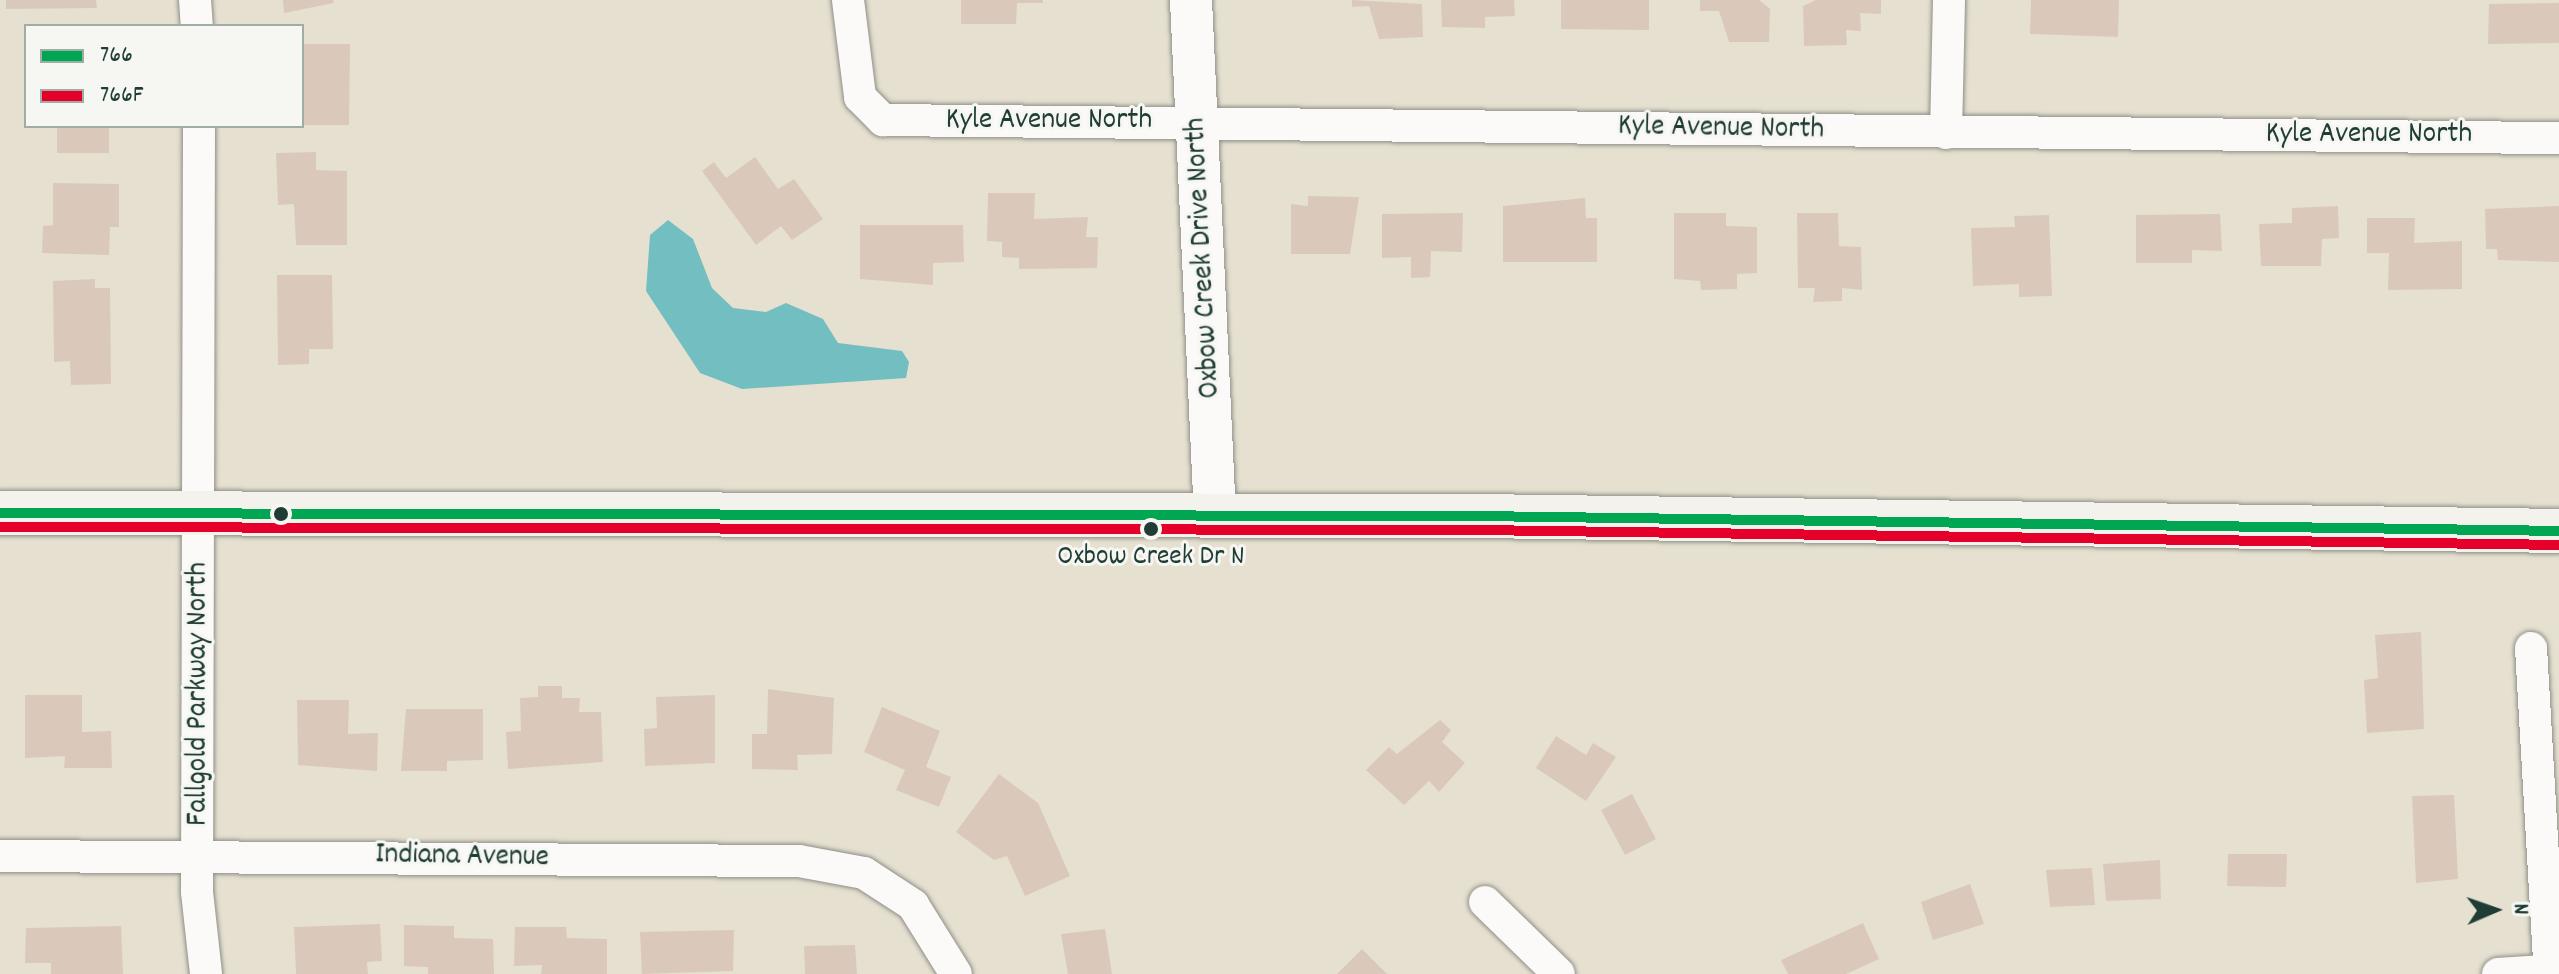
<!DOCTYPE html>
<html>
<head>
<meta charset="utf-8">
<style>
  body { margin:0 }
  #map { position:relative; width:2559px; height:974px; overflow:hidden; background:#e6e0d1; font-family:Dekko,sans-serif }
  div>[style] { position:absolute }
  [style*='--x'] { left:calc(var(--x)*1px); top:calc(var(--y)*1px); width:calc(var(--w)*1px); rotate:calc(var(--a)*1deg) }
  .water>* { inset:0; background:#72bec0 }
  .building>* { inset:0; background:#dac9bb }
  .roads { filter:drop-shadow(0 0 2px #8e9087) drop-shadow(0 0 2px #8e9087) }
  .minor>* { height:32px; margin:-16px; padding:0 16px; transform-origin:16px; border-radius:16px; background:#fbfaf8 }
  .tertiary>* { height:42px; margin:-21px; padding:0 21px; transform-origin:21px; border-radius:21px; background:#fbfaf8 }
  .secondary>* { height:44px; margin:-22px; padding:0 22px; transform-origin:22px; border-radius:22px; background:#f4f2ed }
  .bus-1>* { height:10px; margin:-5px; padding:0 5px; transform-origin:5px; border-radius:5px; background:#00a651 }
  .bus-2>* { height:10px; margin:-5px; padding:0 5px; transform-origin:5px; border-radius:5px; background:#e4002b }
  .dots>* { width:22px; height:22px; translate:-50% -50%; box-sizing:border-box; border:4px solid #f6f6f2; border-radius:50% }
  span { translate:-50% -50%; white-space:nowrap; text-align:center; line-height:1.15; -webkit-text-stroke:6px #f6f6f2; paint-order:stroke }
  .bus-label { font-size:28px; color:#1f3d34 }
  .street-label { font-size:30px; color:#1f3d34 }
  .legend { position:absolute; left:24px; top:24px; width:280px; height:104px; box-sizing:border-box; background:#f6f6f2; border:2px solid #a0aca6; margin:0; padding:10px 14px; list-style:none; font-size:24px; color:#1f3d34 }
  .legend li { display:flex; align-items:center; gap:16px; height:40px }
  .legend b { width:40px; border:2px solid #a0aca6 }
  .north { position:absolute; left:2455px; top:870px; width:80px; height:80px; -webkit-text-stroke:6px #f6f6f2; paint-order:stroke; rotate:88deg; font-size:22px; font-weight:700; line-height:32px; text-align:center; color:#1f3d34 }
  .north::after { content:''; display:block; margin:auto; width:28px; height:36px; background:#1f3d34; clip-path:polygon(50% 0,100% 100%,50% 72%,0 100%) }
</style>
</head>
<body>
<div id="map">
  <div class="water">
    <i style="clip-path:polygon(668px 220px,693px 239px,712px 288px,733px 308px,766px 312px,786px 303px,823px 319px,838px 343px,902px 351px,909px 362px,906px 378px,742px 389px,700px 373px,646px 291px,650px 235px)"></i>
  </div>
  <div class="building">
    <i style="clip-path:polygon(6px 0,96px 0,97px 8px,6px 9px)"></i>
    <i style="clip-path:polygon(283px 0,333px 0,334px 3px,284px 13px)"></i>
    <i style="clip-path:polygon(961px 0,1043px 0,1043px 3px,1017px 3px,1016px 24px,961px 24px)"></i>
    <i style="clip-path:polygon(1352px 0,1422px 4px,1423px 37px,1379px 39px,1369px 6px,1352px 7px)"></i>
    <i style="clip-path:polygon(1441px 0,1514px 0,1515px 16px,1485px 17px,1485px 28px,1442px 27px)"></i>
    <i style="clip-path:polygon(1561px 0,1649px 0,1649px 30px,1561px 29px)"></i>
    <i style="clip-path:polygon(1700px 0,1759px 0,1770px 9px,1769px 42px,1729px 42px,1719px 11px,1700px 11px)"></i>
    <i style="clip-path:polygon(1816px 0,1881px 0,1881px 14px,1860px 13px,1861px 31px,1846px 30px,1847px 45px,1804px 46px,1803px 6px)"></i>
    <i style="clip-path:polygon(2031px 0,2119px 0,2118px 37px,2030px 34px)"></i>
    <i style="clip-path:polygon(2559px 3px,2559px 43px,2488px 44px,2489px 4px)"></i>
    <i style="clip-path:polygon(302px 44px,350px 44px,349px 125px,302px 125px)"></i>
    <i style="clip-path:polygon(57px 126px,109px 126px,109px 153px,57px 153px)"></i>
    <i style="clip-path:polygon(316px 152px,316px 170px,347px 171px,347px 245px,296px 245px,294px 204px,278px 205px,276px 153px)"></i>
    <i style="clip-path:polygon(755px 157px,778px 189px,794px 179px,823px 219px,792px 240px,781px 226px,756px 245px,702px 171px,714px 162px,726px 178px)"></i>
    <i style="clip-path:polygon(53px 183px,119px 184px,119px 227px,110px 227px,109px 255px,42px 253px,43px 226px,53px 225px)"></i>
    <i style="clip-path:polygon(988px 193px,1035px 193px,1034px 219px,1088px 217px,1086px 237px,1098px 237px,1097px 268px,1019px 269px,1019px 258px,1002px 257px,1002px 242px,987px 241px)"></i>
    <i style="clip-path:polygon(1308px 196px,1359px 197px,1350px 254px,1291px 254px,1291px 204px,1308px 206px)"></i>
    <i style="clip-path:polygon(1585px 198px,1586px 218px,1597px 218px,1597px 262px,1503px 262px,1503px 206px)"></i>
    <i style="clip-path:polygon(2338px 206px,2339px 238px,2322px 239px,2321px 266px,2261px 266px,2259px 224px,2292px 223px,2292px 208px)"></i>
    <i style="clip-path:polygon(2559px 206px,2559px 262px,2498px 260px,2497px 249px,2486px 249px,2485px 209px)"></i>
    <i style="clip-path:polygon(1463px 213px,1462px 252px,1431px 251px,1430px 277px,1411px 278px,1411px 257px,1382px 258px,1382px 214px)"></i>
    <i style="clip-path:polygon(1674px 213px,1726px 213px,1726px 226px,1757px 227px,1757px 273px,1737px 274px,1737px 289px,1701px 290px,1700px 281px,1674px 279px)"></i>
    <i style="clip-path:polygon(1797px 213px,1838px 213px,1839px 246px,1861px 247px,1862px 290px,1842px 288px,1842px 301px,1813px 302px,1815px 288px,1798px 288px)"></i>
    <i style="clip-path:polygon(2220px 214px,2222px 251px,2192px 250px,2192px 263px,2136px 263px,2136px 215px)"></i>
    <i style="clip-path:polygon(2049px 215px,2052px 296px,2019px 297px,2019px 284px,1973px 286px,1971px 228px,2015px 227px,2014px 216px)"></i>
    <i style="clip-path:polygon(2367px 218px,2415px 218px,2414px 243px,2462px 241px,2462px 289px,2388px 290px,2389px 253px,2367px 253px)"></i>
    <i style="clip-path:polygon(860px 225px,963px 225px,964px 262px,933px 263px,933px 285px,860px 279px)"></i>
    <i style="clip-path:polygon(277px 275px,332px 275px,333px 349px,309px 349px,309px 364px,278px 365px)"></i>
    <i style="clip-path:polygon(95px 279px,95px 288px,110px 288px,111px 384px,71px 385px,70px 361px,54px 362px,53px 281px)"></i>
    <i style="clip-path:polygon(2421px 632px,2424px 729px,2367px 733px,2364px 680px,2378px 678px,2375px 635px)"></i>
    <i style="clip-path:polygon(538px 686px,562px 686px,562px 698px,580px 698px,579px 712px,601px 712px,603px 762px,508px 769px,506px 732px,521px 731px,520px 698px,538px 697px)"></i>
    <i style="clip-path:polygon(768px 689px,834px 698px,832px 754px,797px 755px,798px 770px,752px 769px,752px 734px,767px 734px)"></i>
    <i style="clip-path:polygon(25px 695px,82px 695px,82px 732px,111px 731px,112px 768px,64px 768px,65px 756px,25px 758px)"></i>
    <i style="clip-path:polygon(715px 695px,715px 763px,645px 766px,644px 729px,657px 728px,656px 697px)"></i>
    <i style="clip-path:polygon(297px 700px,349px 700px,348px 734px,378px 733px,377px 771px,298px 765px)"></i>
    <i style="clip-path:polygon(882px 707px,940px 731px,926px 767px,951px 777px,939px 807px,896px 790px,905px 770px,864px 752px)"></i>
    <i style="clip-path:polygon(406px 709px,483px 709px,483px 760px,447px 761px,447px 771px,401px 771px)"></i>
    <i style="clip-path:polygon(1440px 720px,1451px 730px,1442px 742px,1465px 763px,1439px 792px,1429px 781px,1404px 805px,1366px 770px,1389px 747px,1397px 754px)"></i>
    <i style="clip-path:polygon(1556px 736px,1586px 755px,1593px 743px,1616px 757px,1586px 801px,1536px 768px)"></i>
    <i style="clip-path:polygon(999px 774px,1038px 803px,1070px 876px,1025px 896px,1007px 856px,994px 860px,956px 832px)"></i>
    <i style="clip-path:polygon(1632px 794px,1656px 839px,1625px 855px,1601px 810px)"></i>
    <i style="clip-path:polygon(2454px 795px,2458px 879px,2416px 883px,2412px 796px)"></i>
    <i style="clip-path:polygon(2228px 854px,2287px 854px,2286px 887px,2227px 886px)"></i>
    <i style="clip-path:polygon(2160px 860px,2161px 899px,2106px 901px,2103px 864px)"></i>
    <i style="clip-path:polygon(2092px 868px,2095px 905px,2050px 907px,2046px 870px)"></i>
    <i style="clip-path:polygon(1970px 884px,1984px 924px,1933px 940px,1921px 902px)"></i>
    <i style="clip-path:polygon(1863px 923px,1879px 959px,1846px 974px,1788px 974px,1781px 960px)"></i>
    <i style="clip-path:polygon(380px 924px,382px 961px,367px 962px,368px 974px,296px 974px,294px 927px)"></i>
    <i style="clip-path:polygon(404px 925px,454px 926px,454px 938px,493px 939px,494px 974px,428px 974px,428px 967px,404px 966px)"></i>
    <i style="clip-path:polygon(121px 926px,123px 974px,51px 974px,51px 963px,25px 963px,26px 928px)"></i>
    <i style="clip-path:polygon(515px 927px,566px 927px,567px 938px,607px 939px,607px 974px,541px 974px,542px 965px,514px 966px)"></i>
    <i style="clip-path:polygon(1105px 929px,1112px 974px,1068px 974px,1061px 934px)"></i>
    <i style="clip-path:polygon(734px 930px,733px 971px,642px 974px,640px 932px)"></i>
    <i style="clip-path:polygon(855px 945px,857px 974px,805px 974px,804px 946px)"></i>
    <i style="clip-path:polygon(1362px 949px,1387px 974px,1337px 974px)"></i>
  </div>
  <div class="roads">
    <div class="minor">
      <i style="--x:195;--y:0;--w:26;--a:86"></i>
      <i style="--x:848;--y:0;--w:98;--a:82.9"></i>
      <i style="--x:860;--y:97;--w:33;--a:45"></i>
      <i style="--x:883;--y:120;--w:1676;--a:0.62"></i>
      <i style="--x:199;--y:126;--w:766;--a:90.15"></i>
      <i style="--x:197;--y:892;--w:82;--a:83.7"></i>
      <i style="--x:1946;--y:133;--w:133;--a:-88.7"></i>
      <i style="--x:2531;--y:648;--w:327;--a:86.7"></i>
      <i style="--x:0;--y:856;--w:799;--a:0.36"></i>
      <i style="--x:799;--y:861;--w:66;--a:10.5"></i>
      <i style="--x:864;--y:873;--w:59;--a:33.1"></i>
      <i style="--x:913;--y:905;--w:81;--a:58.1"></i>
      <i style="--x:1485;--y:902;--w:103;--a:44.2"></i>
      <i style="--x:2498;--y:974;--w:61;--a:-3.8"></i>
    </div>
    <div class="tertiary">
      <i style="--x:1191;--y:0;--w:517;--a:87.34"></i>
    </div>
    <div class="secondary">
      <i style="--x:0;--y:513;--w:1477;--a:0.12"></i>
      <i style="--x:1477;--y:516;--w:1082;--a:0.79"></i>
    </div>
  </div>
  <div class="bus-1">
    <i style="--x:0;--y:513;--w:1477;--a:0.12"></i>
    <i style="--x:1477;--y:516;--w:1082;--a:0.79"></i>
  </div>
  <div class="bus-2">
    <i style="--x:0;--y:527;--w:1477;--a:0.12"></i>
    <i style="--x:1477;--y:530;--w:1082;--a:0.79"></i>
  </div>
  <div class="dots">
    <i style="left:281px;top:514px;background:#1f3d34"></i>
    <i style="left:1151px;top:529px;background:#1f3d34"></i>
  </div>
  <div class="bus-label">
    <span style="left:1151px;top:558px">Oxbow Creek Dr N</span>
  </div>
  <div class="street-label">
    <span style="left:1049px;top:122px">Kyle Avenue North</span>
    <span style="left:1721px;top:130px;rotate:1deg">Kyle Avenue North</span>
    <span style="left:2369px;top:136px">Kyle Avenue North</span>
    <span style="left:1205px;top:258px;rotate:-93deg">Oxbow Creek Drive North</span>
    <span style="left:200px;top:694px;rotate:-90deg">Fallgold Parkway North</span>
    <span style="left:462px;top:858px;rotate:1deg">Indiana Avenue</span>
  </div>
  <ul class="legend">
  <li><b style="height:10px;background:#00a651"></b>766</li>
  <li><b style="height:10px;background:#e4002b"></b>766F</li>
  </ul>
  <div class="north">N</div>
</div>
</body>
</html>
